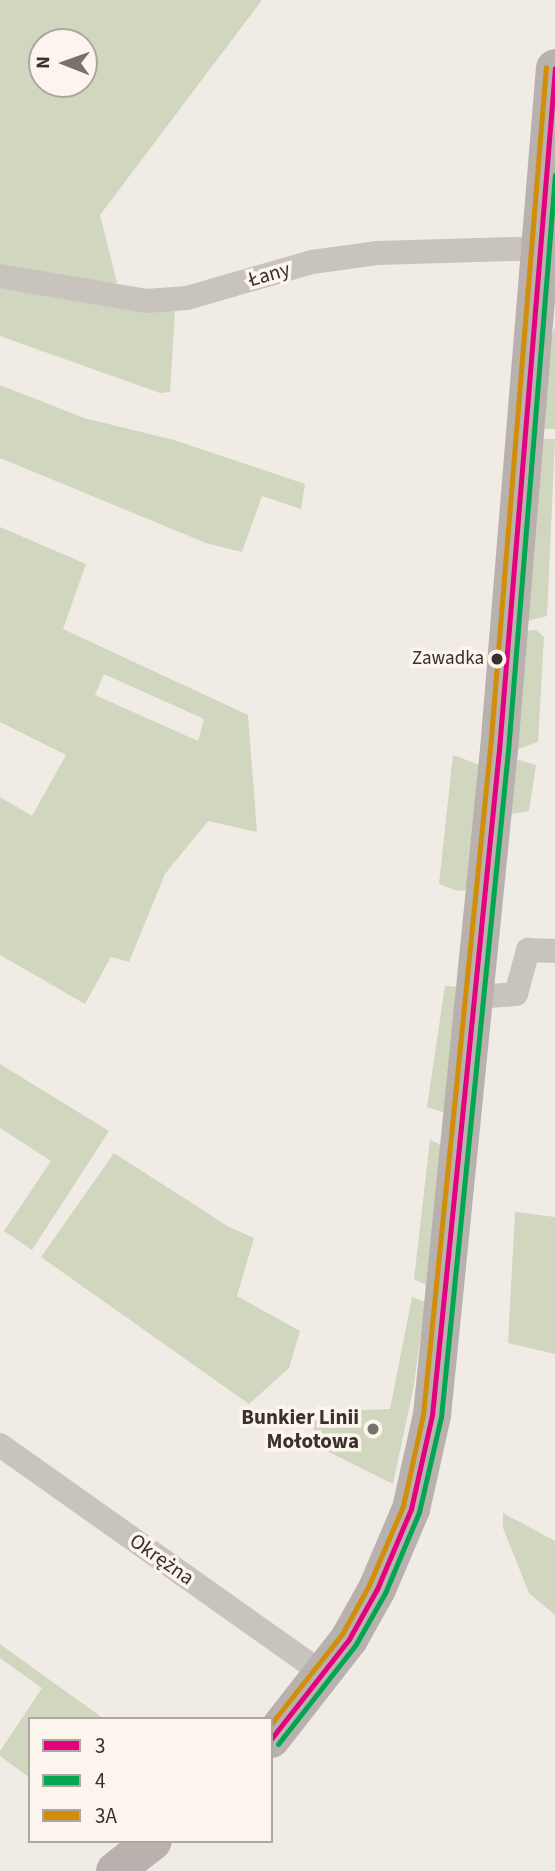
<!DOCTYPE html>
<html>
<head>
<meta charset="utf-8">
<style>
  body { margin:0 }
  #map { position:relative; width:555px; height:1871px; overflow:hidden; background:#f0ebe5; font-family:"Source Sans 3",sans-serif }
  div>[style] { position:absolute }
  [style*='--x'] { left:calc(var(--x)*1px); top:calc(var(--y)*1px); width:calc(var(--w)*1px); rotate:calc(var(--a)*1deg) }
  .green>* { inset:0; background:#d1d6bf }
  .minor>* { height:24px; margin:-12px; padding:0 12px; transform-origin:12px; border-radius:12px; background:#c9c3be }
  .primary>* { height:38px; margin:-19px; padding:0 19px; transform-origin:19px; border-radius:19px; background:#b8b1ad }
  .bus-1>* { height:5px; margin:-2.5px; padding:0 2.5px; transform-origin:2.5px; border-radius:2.5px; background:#e5007d }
  .bus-2>* { height:5px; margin:-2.5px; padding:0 2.5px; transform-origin:2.5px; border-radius:2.5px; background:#00a651 }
  .bus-3>* { height:5px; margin:-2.5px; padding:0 2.5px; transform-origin:2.5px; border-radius:2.5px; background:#d18e09 }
  .dots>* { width:19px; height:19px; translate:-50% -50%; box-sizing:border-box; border:4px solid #fbf5ee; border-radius:50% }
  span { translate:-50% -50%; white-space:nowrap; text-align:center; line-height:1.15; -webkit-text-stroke:7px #fbf5ee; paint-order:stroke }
  .bus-label { font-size:19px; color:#3b302b }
  .right { translate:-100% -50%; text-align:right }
  .street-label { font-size:21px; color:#3b302b }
  .poi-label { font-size:21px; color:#3b302b; font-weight:700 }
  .legend { position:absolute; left:28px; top:1717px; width:245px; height:126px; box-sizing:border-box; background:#fbf5ee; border:2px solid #aea6a0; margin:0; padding:9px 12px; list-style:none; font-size:21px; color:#3b302b }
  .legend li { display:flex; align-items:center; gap:14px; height:35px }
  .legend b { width:35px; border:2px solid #aea6a0 }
  .north { position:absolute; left:28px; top:28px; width:70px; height:70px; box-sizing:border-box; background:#fbf5ee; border:2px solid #aea6a0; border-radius:50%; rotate:271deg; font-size:19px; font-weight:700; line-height:28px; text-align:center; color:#3b302b }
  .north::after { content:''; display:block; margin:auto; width:24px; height:32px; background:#7a716c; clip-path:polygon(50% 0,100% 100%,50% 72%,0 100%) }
</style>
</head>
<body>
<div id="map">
  <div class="green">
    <i style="clip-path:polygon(evenodd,0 0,262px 0,100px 215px,117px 282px,110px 287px,0 271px,0 0,42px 42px,84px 42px,84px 84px,42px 84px,42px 42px)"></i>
    <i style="clip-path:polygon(0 287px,175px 310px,170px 392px,160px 393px,0 336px)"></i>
    <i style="clip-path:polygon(555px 327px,555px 429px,547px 429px,540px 428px,546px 349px)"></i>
    <i style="clip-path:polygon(0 385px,84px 418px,174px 440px,305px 484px,301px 509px,262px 496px,242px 552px,206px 543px,0 458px)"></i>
    <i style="clip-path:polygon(542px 439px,555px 439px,547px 616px,527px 621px)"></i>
    <i style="clip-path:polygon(evenodd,0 527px,86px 564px,63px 629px,248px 715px,257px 832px,208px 821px,165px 874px,129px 962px,111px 957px,85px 1004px,0 955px,0 797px,32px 816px,66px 755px,0 722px,0 527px,104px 674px,204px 719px,198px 741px,95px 695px,104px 674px)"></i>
    <i style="clip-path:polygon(536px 630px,544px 637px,538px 742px,516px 750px,524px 631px)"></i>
    <i style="clip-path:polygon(453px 755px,483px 766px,472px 889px,458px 891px,439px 884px)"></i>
    <i style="clip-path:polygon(519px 760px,536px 765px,529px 811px,507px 815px,510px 764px)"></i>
    <i style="clip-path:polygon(445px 986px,463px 987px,446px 1113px,427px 1107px)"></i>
    <i style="clip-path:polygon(0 1064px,109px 1131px,32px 1250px,4px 1231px,51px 1161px,0 1128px)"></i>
    <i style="clip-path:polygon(430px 1140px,442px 1145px,426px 1285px,414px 1279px)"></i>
    <i style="clip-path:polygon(114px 1153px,229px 1227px,254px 1238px,237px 1296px,300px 1331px,289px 1368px,249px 1404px,41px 1257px)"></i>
    <i style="clip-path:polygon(515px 1212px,555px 1217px,555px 1354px,508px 1343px)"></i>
    <i style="clip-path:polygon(412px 1297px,425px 1302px,414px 1385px,393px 1484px,311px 1443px,315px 1421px,336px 1411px,390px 1409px)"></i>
    <i style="clip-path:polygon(503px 1513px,555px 1541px,555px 1615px,529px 1593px,503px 1528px)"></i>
    <i style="clip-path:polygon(0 1644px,104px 1719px,30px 1719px,30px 1778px,0 1756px,0 1751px,42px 1688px,0 1658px)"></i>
  </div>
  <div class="minor">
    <i style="--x:0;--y:276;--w:148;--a:9.7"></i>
    <i style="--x:146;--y:301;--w:41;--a:-4.2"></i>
    <i style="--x:187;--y:298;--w:130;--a:-16.1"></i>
    <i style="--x:312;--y:262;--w:67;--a:-7.8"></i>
    <i style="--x:378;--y:253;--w:164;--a:-1.7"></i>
    <i style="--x:476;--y:997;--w:40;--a:-4.3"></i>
    <i style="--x:516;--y:994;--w:46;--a:-74.7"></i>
    <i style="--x:528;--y:950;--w:27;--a:2"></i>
    <i style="--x:0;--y:1445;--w:397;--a:35.3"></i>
  </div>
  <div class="primary">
    <i style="--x:271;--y:1739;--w:127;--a:-52"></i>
    <i style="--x:349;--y:1639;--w:57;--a:-60.8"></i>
    <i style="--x:377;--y:1589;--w:87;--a:-67"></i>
    <i style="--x:411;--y:1509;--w:96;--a:-77.4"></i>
    <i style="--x:432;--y:1415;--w:668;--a:-84.25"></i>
    <i style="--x:499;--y:750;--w:684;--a:-85.31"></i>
    <i style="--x:115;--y:1871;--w:48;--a:-38.3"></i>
  </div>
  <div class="bus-1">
    <i style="--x:271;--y:1739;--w:127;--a:-52"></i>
    <i style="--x:349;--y:1639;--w:57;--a:-60.8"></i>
    <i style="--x:377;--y:1589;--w:87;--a:-67"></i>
    <i style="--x:411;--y:1509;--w:96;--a:-77.4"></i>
    <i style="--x:432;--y:1415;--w:668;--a:-84.25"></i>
    <i style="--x:499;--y:750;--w:684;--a:-85.31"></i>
  </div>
  <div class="bus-2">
    <i style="--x:278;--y:1744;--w:127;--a:-52"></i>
    <i style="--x:356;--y:1644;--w:59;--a:-60.4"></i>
    <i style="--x:385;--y:1593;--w:88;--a:-67.2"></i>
    <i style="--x:419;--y:1512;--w:98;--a:-77"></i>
    <i style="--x:441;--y:1417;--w:669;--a:-84.26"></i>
    <i style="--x:508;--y:751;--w:578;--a:-85.34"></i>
  </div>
  <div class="bus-3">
    <i style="--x:271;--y:1724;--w:115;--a:-51.7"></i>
    <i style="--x:342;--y:1634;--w:56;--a:-61.1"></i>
    <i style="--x:369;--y:1585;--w:86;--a:-66.7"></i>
    <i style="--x:403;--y:1506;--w:94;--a:-77.7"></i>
    <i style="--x:423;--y:1414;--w:668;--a:-84.25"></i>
    <i style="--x:490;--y:749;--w:684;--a:-85.31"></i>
  </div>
  <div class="dots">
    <i style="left:497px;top:659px;background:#3b302b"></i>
    <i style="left:373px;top:1429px;background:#7a716c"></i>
  </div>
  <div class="bus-label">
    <span class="right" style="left:484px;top:659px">Zawadka</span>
  </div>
  <div class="street-label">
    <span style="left:269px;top:274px;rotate:-16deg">Łany</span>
    <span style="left:162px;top:1559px;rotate:35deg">Okrężna</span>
  </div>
  <div class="poi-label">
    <span class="right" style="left:359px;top:1429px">Bunkier Linii<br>Mołotowa</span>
  </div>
  <ul class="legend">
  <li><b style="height:9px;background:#e5007d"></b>3</li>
  <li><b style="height:9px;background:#00a651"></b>4</li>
  <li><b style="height:9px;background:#d18e09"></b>3A</li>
  </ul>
  <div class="north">N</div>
</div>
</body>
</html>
